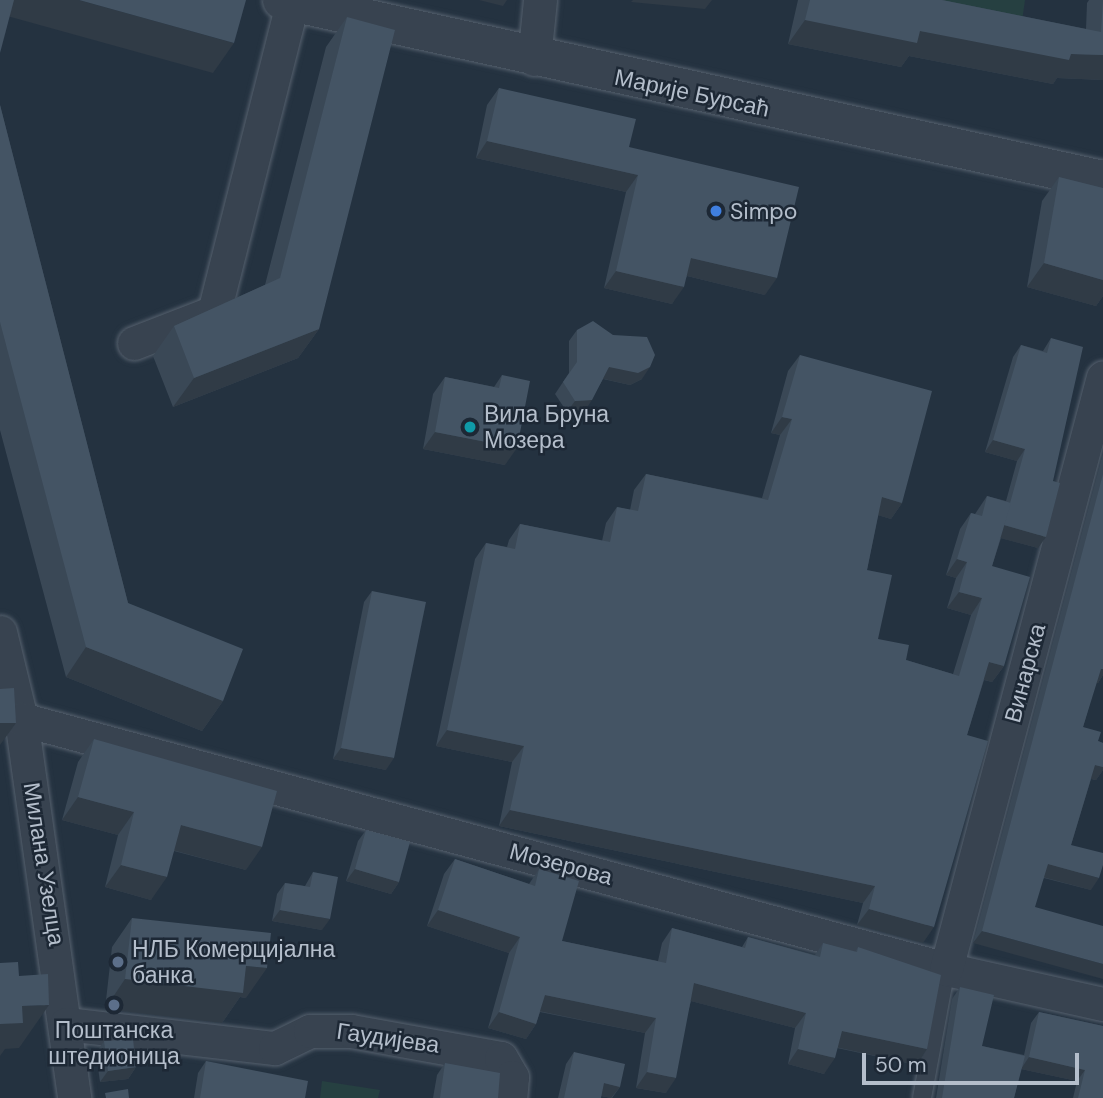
<!DOCTYPE html>
<html>
<head>
<meta charset="utf-8">
<style>
  body { margin:0 }
  #map { position:relative; width:1103px; height:1098px; overflow:hidden; background:#243240; font-family:"DM Sans",sans-serif }
  div>[style] { position:absolute }
  [style*='--x'] { left:calc(var(--x)*1px); top:calc(var(--y)*1px); width:calc(var(--w)*1px); rotate:calc(var(--a)*1deg) }
  .green>* { inset:0; background:#264041 }
  .roads { filter:drop-shadow(0 0 2px #56616e) drop-shadow(0 0 2px #56616e) }
  .service>* { height:18px; margin:-9px; padding:0 9px; transform-origin:9px; border-radius:9px; background:#384350 }
  .minor>* { height:33px; margin:-16.5px; padding:0 16.5px; transform-origin:16.5px; border-radius:16.5px; background:#384350 }
  .tertiary>* { height:38px; margin:-19px; padding:0 19px; transform-origin:19px; border-radius:19px; background:#384350 }
  .wall>* { inset:0; background:#3a4856 }
  .shaded-wall>* { inset:0; background:#303b46 }
  .building>* { inset:0; background:#445464 }
  .dots>* { width:19px; height:19px; translate:-50% -50%; box-sizing:border-box; border:4px solid #1d2835; border-radius:50% }
  span { translate:-50% -50%; white-space:nowrap; text-align:center; line-height:1.15; -webkit-text-stroke:5px #1d2835; paint-order:stroke }
  .street-label { font-size:23px; color:#b4becb }
  .poi-label { font-size:23px; color:#b4becb }
  .left { translate:0 -50%; text-align:left }
  .scale { position:absolute; left:862px; top:1053px; width:217px; height:32px; box-sizing:border-box; border:4px solid #b4becb; border-top:0; padding-left:9px; font-size:21px; line-height:24px; white-space:nowrap; color:#b4becb; -webkit-text-stroke:5px #1d2835; paint-order:stroke }
</style>
</head>
<body>
<div id="map">
  <div class="green">
    <i style="clip-path:polygon(871px 0,1025px 0,1022px 21px)"></i>
    <i style="clip-path:polygon(322px 1081px,380px 1090px,378px 1098px,320px 1098px)"></i>
  </div>
  <div class="roads">
    <div class="service">
      <i style="--x:922;--y:1098;--w:131;--a:-79.5"></i>
    </div>
    <div class="minor">
      <i style="--x:534;--y:59;--w:59;--a:-84.2"></i>
      <i style="--x:134;--y:343;--w:86;--a:-21.2"></i>
      <i style="--x:214;--y:312;--w:319;--a:-75.8"></i>
      <i style="--x:0;--y:632;--w:89;--a:76.4"></i>
      <i style="--x:21;--y:719;--w:383;--a:82"></i>
      <i style="--x:21;--y:719;--w:958;--a:15.12"></i>
      <i style="--x:946;--y:969;--w:161;--a:12.6"></i>
      <i style="--x:946;--y:969;--w:612;--a:-75.15"></i>
      <i style="--x:66;--y:1024;--w:210;--a:6.6"></i>
      <i style="--x:275;--y:1048;--w:39;--a:-26"></i>
      <i style="--x:310;--y:1031;--w:41;--a:0"></i>
      <i style="--x:351;--y:1031;--w:152;--a:10.2"></i>
      <i style="--x:501;--y:1058;--w:22;--a:60"></i>
      <i style="--x:512;--y:1077;--w:21;--a:95"></i>
    </div>
    <div class="tertiary">
      <i style="--x:282;--y:0;--w:841;--a:12.37"></i>
    </div>
  </div>
  <div class="wall">
    <i style="clip-path:polygon(798px 0,942px 0,1086px 29px,1087px 3px,1089px 0,1103px 0,1103px 80px,1057px 78px,1053px 84px,909px 56px,901px 67px,788px 44px)"></i>
    <i style="clip-path:polygon(347px 17px,319px 329px,298px 358px,173px 407px,153px 356px,174px 326px,265px 285px,326px 47px)"></i>
    <i style="clip-path:polygon(499px 88px,629px 147px,765px 295px,687px 276px,672px 304px,604px 288px,626px 192px,476px 158px,487px 105px)"></i>
    <i style="clip-path:polygon(0 105px,128px 603px,223px 701px,202px 731px,66px 677px,0 430px)"></i>
    <i style="clip-path:polygon(1059px 177px,1103px 188px,1103px 296px,1096px 306px,1027px 287px,1042px 201px)"></i>
    <i style="clip-path:polygon(577px 330px,642px 379px,630px 385px,603px 379px,584px 412px,567px 412px,555px 394px,569px 373px,569px 341px)"></i>
    <i style="clip-path:polygon(1051px 338px,1038px 548px,1001px 538px,992px 566px,1004px 666px,992px 682px,984px 680px,967px 735px,923px 943px,857px 925px,863px 903px,499px 826px,512px 762px,436px 746px,475px 559px,486px 543px,507px 547px,509px 540px,520px 524px,602px 541px,606px 523px,617px 507px,630px 510px,634px 490px,646px 474px,762px 498px,780px 435px,771px 433px,788px 371px,800px 355px,902px 503px,891px 519px,878px 515px,867px 570px,878px 639px,906px 660px,953px 674px,971px 615px,947px 608px,956px 578px,946px 575px,960px 529px,971px 513px,975px 514px,987px 496px,1006px 501px,1017px 461px,985px 452px,1013px 357px,1021px 345px,1043px 351px)"></i>
    <i style="clip-path:polygon(502px 375px,505px 465px,423px 449px,433px 394px,445px 377px,494px 387px)"></i>
    <i style="clip-path:polygon(1103px 453px,1103px 675px,1098px 683px,1096px 682px,1083px 727px,1098px 741px,1103px 743px,1103px 770px,1096px 780px,1091px 779px,1071px 845px,1091px 890px,1044px 878px,973px 943px)"></i>
    <i style="clip-path:polygon(372px 591px,386px 770px,333px 759px,364px 602px)"></i>
    <i style="clip-path:polygon(94px 739px,246px 870px,174px 851px,151px 900px,105px 887px,118px 835px,62px 820px,78px 762px)"></i>
    <i style="clip-path:polygon(366px 830px,399px 882px,391px 894px,346px 881px,358px 841px)"></i>
    <i style="clip-path:polygon(455px 859px,529px 884px,539px 869px,562px 941px,658px 961px,662px 943px,672px 928px,742px 947px,748px 937px,815px 955px,823px 943px,855px 952px,858px 947px,927px 1049px,917px 1065px,837px 1048px,824px 1074px,788px 1064px,795px 1028px,691px 1001px,666px 1093px,636px 1088px,645px 1033px,540px 1012px,536px 1024px,526px 1039px,488px 1028px,509px 953px,427px 926px,444px 874px)"></i>
    <i style="clip-path:polygon(313px 872px,322px 930px,272px 921px,277px 894px,285px 883px,305px 886px)"></i>
    <i style="clip-path:polygon(132px 918px,246px 998px,240px 997px,222px 1023px,105px 1009px,112px 947px)"></i>
    <i style="clip-path:polygon(960px 987px,982px 1046px,1024px 1055px,1031px 1023px,1039px 1012px,1103px 1026px,1103px 1098px,1073px 1098px,1077px 1081px,1021px 1069px,1014px 1098px,936px 1098px,952px 999px)"></i>
    <i style="clip-path:polygon(104px 1041px,136px 1067px,128px 1079px,100px 1082px,96px 1053px)"></i>
    <i style="clip-path:polygon(574px 1052px,620px 1087px,612px 1098px,601px 1096px,601px 1098px,558px 1098px,566px 1064px)"></i>
    <i style="clip-path:polygon(206px 1061px,305px 1098px,194px 1098px,198px 1073px)"></i>
    <i style="clip-path:polygon(445px 1063px,498px 1098px,433px 1098px,437px 1075px)"></i>
  </div>
  <div class="shaded-wall">
    <i style="clip-path:polygon(7px 0,79px 0,234px 43px,213px 73px,0 14px)"></i>
    <i style="clip-path:polygon(479px 0,507px 0,503px 6px)"></i>
    <i style="clip-path:polygon(633px 0,712px 0,705px 9px,631px 2px)"></i>
    <i style="clip-path:polygon(805px 20px,920px 31px,1071px 54px,1103px 55px,1103px 80px,1057px 78px,1053px 84px,909px 56px,901px 67px,788px 44px)"></i>
    <i style="clip-path:polygon(487px 141px,638px 175px,626px 192px,476px 158px)"></i>
    <i style="clip-path:polygon(691px 258px,777px 278px,765px 295px,679px 274px)"></i>
    <i style="clip-path:polygon(1044px 263px,1103px 280px,1103px 296px,1096px 306px,1027px 287px)"></i>
    <i style="clip-path:polygon(616px 271px,684px 287px,672px 304px,604px 288px)"></i>
    <i style="clip-path:polygon(319px 329px,298px 358px,173px 407px,194px 378px)"></i>
    <i style="clip-path:polygon(609px 367px,650px 367px,642px 379px,630px 385px,600px 378px)"></i>
    <i style="clip-path:polygon(592px 400px,584px 412px,567px 412px,575px 401px)"></i>
    <i style="clip-path:polygon(782px 417px,792px 419px,780px 435px,771px 433px)"></i>
    <i style="clip-path:polygon(435px 432px,517px 448px,505px 465px,423px 449px)"></i>
    <i style="clip-path:polygon(993px 440px,1025px 449px,1017px 461px,985px 452px)"></i>
    <i style="clip-path:polygon(882px 497px,902px 503px,891px 519px,870px 513px)"></i>
    <i style="clip-path:polygon(1004px 525px,1046px 537px,1038px 548px,996px 537px)"></i>
    <i style="clip-path:polygon(957px 559px,967px 562px,956px 578px,946px 575px)"></i>
    <i style="clip-path:polygon(959px 592px,982px 598px,971px 615px,947px 608px)"></i>
    <i style="clip-path:polygon(86px 647px,223px 701px,202px 731px,66px 677px)"></i>
    <i style="clip-path:polygon(989px 662px,1004px 666px,992px 682px,978px 678px)"></i>
    <i style="clip-path:polygon(1101px 669px,1103px 669px,1103px 675px,1098px 683px,1092px 681px)"></i>
    <i style="clip-path:polygon(0 723px,16px 723px,0 745px)"></i>
    <i style="clip-path:polygon(447px 730px,524px 746px,512px 762px,436px 746px)"></i>
    <i style="clip-path:polygon(341px 748px,394px 758px,386px 770px,333px 759px)"></i>
    <i style="clip-path:polygon(1095px 765px,1103px 767px,1103px 770px,1096px 780px,1086px 778px)"></i>
    <i style="clip-path:polygon(78px 797px,134px 812px,118px 835px,62px 820px)"></i>
    <i style="clip-path:polygon(510px 810px,875px 886px,863px 903px,499px 826px)"></i>
    <i style="clip-path:polygon(181px 825px,262px 847px,246px 870px,165px 848px)"></i>
    <i style="clip-path:polygon(1048px 864px,1099px 878px,1091px 890px,1039px 876px)"></i>
    <i style="clip-path:polygon(121px 865px,167px 877px,151px 900px,105px 887px)"></i>
    <i style="clip-path:polygon(355px 869px,399px 882px,391px 894px,346px 881px)"></i>
    <i style="clip-path:polygon(869px 909px,934px 927px,923px 943px,857px 925px)"></i>
    <i style="clip-path:polygon(280px 910px,330px 919px,322px 930px,272px 921px)"></i>
    <i style="clip-path:polygon(438px 910px,520px 937px,509px 953px,427px 926px)"></i>
    <i style="clip-path:polygon(982px 931px,1103px 964px,1103px 979px,973px 943px)"></i>
    <i style="clip-path:polygon(246px 966px,267px 968px,246px 998px,240px 997px,222px 1023px,105px 1009px,125px 979px)"></i>
    <i style="clip-path:polygon(694px 983px,806px 1013px,795px 1028px,683px 999px)"></i>
    <i style="clip-path:polygon(545px 995px,656px 1018px,645px 1033px,534px 1010px)"></i>
    <i style="clip-path:polygon(49px 1005px,19px 1048px,5px 1049px,0 1056px,0 1024px,22px 1006px)"></i>
    <i style="clip-path:polygon(499px 1012px,536px 1024px,526px 1039px,488px 1028px)"></i>
    <i style="clip-path:polygon(842px 1031px,927px 1049px,917px 1065px,831px 1046px)"></i>
    <i style="clip-path:polygon(798px 1049px,835px 1058px,824px 1074px,788px 1064px)"></i>
    <i style="clip-path:polygon(1029px 1057px,1085px 1070px,1077px 1081px,1021px 1069px)"></i>
    <i style="clip-path:polygon(136px 1067px,128px 1079px,100px 1082px,108px 1071px)"></i>
    <i style="clip-path:polygon(647px 1072px,676px 1078px,666px 1093px,636px 1088px)"></i>
    <i style="clip-path:polygon(604px 1083px,620px 1087px,611px 1098px,596px 1095px)"></i>
  </div>
  <div class="building">
    <i style="clip-path:polygon(0 0,14px 0,0 53px)"></i>
    <i style="clip-path:polygon(79px 0,246px 0,234px 43px)"></i>
    <i style="clip-path:polygon(810px 0,942px 0,1101px 32px,1103px 0,1103px 55px,1071px 54px,1069px 60px,920px 31px,917px 43px,805px 20px)"></i>
    <i style="clip-path:polygon(347px 17px,395px 30px,319px 329px,194px 378px,174px 326px,280px 278px)"></i>
    <i style="clip-path:polygon(499px 88px,636px 119px,629px 147px,799px 187px,777px 278px,691px 258px,684px 287px,616px 271px,638px 175px,487px 141px)"></i>
    <i style="clip-path:polygon(0 105px,128px 603px,243px 649px,223px 701px,86px 647px,0 322px)"></i>
    <i style="clip-path:polygon(1059px 177px,1103px 188px,1103px 280px,1044px 263px)"></i>
    <i style="clip-path:polygon(593px 321px,613px 335px,647px 337px,655px 355px,650px 367px,638px 373px,609px 367px,592px 400px,575px 401px,563px 382px,577px 362px,577px 330px)"></i>
    <i style="clip-path:polygon(1051px 338px,1083px 347px,1053px 481px,1060px 483px,1046px 537px,1004px 525px,1025px 449px,993px 440px,1021px 345px,1047px 353px)"></i>
    <i style="clip-path:polygon(800px 355px,932px 391px,902px 503px,882px 497px,867px 570px,892px 575px,878px 639px,909px 645px,906px 660px,959px 676px,982px 598px,959px 592px,967px 562px,957px 559px,971px 513px,982px 516px,987px 496px,1011px 503px,992px 566px,1030px 577px,1004px 666px,989px 662px,967px 735px,988px 741px,934px 927px,869px 909px,875px 886px,510px 810px,524px 746px,447px 730px,486px 543px,515px 549px,520px 524px,610px 542px,617px 507px,638px 511px,646px 474px,768px 500px,792px 419px,782px 417px)"></i>
    <i style="clip-path:polygon(502px 375px,530px 381px,517px 448px,435px 432px,445px 377px,499px 388px)"></i>
    <i style="clip-path:polygon(1103px 474px,1103px 669px,1101px 669px,1083px 727px,1101px 732px,1098px 741px,1103px 743px,1103px 767px,1095px 765px,1071px 845px,1103px 853px,1103px 865px,1099px 878px,1048px 864px,1035px 907px,1103px 926px,1103px 964px,982px 931px)"></i>
    <i style="clip-path:polygon(372px 591px,426px 602px,394px 758px,341px 748px)"></i>
    <i style="clip-path:polygon(14px 688px,16px 723px,0 723px,0 689px)"></i>
    <i style="clip-path:polygon(94px 739px,277px 791px,262px 847px,181px 825px,167px 877px,121px 865px,134px 812px,78px 797px)"></i>
    <i style="clip-path:polygon(366px 830px,410px 842px,399px 882px,355px 869px)"></i>
    <i style="clip-path:polygon(455px 859px,535px 886px,539px 869px,579px 881px,562px 941px,666px 963px,672px 928px,745px 948px,748px 937px,820px 957px,823px 943px,857px 952px,858px 947px,941px 975px,927px 1049px,842px 1031px,835px 1058px,798px 1049px,806px 1013px,694px 983px,676px 1078px,647px 1072px,656px 1018px,545px 995px,536px 1024px,499px 1012px,520px 937px,438px 910px)"></i>
    <i style="clip-path:polygon(313px 872px,338px 877px,330px 919px,280px 910px,285px 883px,310px 887px)"></i>
    <i style="clip-path:polygon(132px 918px,271px 933px,267px 968px,246px 966px,243px 993px,125px 979px)"></i>
    <i style="clip-path:polygon(18px 962px,19px 976px,48px 974px,49px 1005px,22px 1006px,23px 1023px,0 1024px,0 963px)"></i>
    <i style="clip-path:polygon(960px 987px,994px 995px,982px 1046px,1025px 1056px,1014px 1098px,942px 1098px)"></i>
    <i style="clip-path:polygon(1039px 1012px,1103px 1026px,1103px 1098px,1078px 1098px,1085px 1070px,1029px 1057px)"></i>
    <i style="clip-path:polygon(133px 1039px,136px 1067px,108px 1071px,104px 1041px)"></i>
    <i style="clip-path:polygon(574px 1052px,625px 1064px,620px 1087px,604px 1083px,601px 1098px,564px 1098px)"></i>
    <i style="clip-path:polygon(206px 1061px,308px 1081px,305px 1098px,200px 1098px)"></i>
    <i style="clip-path:polygon(445px 1063px,500px 1073px,498px 1098px,440px 1098px)"></i>
    <i style="clip-path:polygon(128px 1089px,129px 1098px,106px 1098px,105px 1093px)"></i>
  </div>
  <div class="dots">
    <i style="left:716px;top:211px;background:#3f7fe0"></i>
    <i style="left:470px;top:427px;background:#0f9aa8"></i>
    <i style="left:118px;top:962px;background:#5c6f8a"></i>
    <i style="left:114px;top:1005px;background:#5c6f8a"></i>
  </div>
  <div class="street-label">
    <span style="left:692px;top:93px;rotate:12deg">Марије Бурсаћ</span>
    <span style="left:1025px;top:673px;rotate:-75deg">Винарска</span>
    <span style="left:44px;top:864px;rotate:81deg">Милана Узелца</span>
    <span style="left:561px;top:864px;rotate:15deg">Мозерова</span>
    <span style="left:388px;top:1038px;rotate:8deg">Гаудијева</span>
  </div>
  <div class="poi-label">
    <span class="left" style="left:730px;top:211px">Simpo</span>
    <span class="left" style="left:484px;top:427px">Вила Бруна<br>Мозера</span>
    <span class="left" style="left:132px;top:962px">НЛБ Комерцијална<br>банка</span>
    <span style="left:114px;top:1043px">Поштанска<br>штедионица</span>
  </div>
  <div class="scale">50 m</div>
</div>
</body>
</html>
